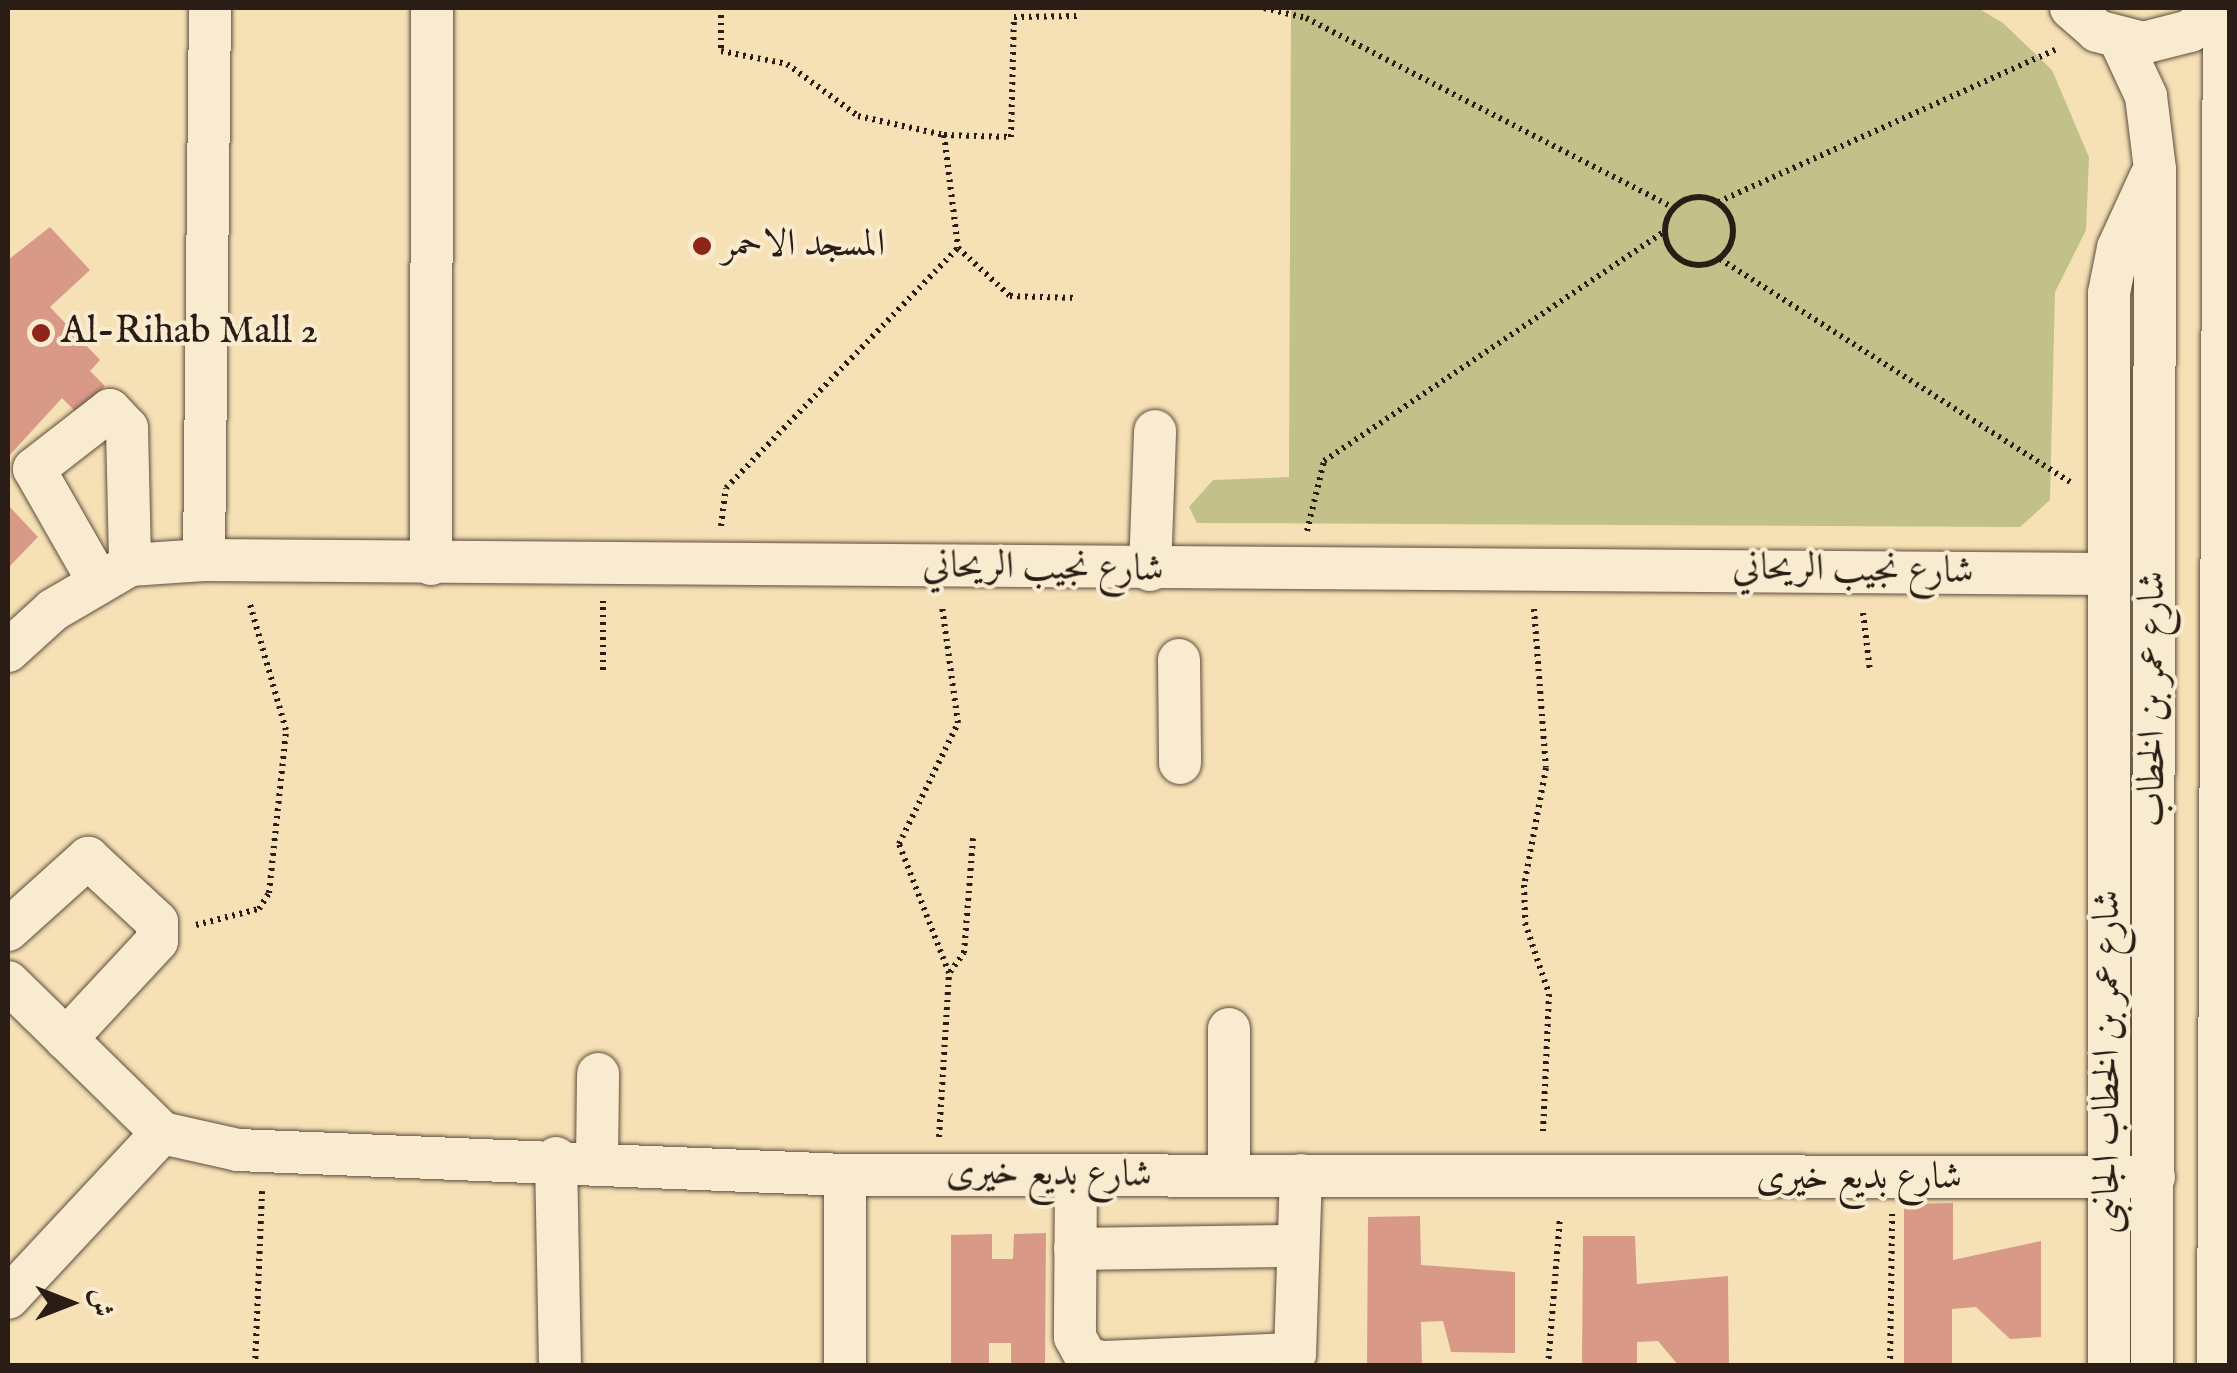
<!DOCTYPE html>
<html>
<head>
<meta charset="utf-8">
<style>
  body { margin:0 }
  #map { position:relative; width:2237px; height:1373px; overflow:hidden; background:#f6e0b5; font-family:"IM FELL English",Amiri,serif }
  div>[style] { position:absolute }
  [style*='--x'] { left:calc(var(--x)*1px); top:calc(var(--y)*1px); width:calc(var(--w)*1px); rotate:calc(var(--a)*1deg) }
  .green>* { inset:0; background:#c2c18a }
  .building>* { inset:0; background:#d99987 }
  .path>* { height:6px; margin-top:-3px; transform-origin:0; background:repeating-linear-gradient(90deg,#2a1d16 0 2.5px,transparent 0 7.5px) }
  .path>.ring { margin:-3px; padding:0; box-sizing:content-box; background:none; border:6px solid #2a1d16; border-radius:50% }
  .roads { filter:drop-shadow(0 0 2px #5d4e3e) drop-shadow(0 0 2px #5d4e3e) }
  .minor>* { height:42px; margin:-21px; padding:0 21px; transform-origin:21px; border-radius:21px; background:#f9ebcf }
  .dots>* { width:28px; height:28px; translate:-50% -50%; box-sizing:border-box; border:5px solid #f9ebcf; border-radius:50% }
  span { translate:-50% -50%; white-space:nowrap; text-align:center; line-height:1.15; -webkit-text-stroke:8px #f9ebcf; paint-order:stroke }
  .poi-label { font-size:38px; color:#2a1d16 }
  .left { translate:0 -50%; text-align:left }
  .street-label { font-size:38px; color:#2a1d16 }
  .frame { position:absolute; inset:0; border:10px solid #2a1d16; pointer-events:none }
  .north { position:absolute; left:20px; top:1253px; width:100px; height:100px; -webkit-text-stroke:8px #f9ebcf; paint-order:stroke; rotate:90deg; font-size:28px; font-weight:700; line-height:40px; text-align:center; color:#2a1d16 }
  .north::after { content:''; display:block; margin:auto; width:35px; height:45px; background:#2a1d16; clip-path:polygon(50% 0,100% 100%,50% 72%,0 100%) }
</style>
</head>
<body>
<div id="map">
  <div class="green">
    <i style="clip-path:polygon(1291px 8px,1978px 8px,2003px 23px,2052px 70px,2089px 157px,2086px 230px,2055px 292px,2050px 500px,2020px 527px,1197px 523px,1189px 507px,1213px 480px,1289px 477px)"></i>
  </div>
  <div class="building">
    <i style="clip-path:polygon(50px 227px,90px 270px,50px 307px,100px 360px,90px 371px,105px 386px,77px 413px,62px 398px,8px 457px,8px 260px)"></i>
    <i style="clip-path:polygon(8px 505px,38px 537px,8px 568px)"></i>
    <i style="clip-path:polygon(1953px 1203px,1953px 1260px,2041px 1241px,2041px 1337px,2010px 1339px,1976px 1307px,1952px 1309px,1952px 1366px,1904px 1366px,1904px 1204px)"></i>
    <i style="clip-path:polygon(1420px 1216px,1421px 1265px,1515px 1272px,1515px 1353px,1451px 1352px,1443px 1321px,1421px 1322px,1422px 1366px,1367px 1366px,1368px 1217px)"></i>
    <i style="clip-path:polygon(1046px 1233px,1045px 1366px,1011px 1366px,1011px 1343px,989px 1343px,989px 1366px,951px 1366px,951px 1235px,992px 1234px,992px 1259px,1013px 1259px,1014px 1234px)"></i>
    <i style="clip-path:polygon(1583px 1236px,1635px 1236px,1637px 1284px,1728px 1276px,1729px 1366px,1679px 1366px,1658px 1341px,1637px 1342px,1637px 1366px,1582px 1366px)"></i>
  </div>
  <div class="path">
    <i style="--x:721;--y:8;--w:43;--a:90"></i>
    <i style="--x:721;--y:51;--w:67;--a:11.1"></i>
    <i style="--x:787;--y:64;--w:88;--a:36.2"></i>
    <i style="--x:858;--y:116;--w:88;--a:12.5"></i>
    <i style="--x:944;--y:135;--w:114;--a:82.9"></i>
    <i style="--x:1264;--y:8;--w:43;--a:13.4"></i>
    <i style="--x:1306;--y:18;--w:414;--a:27.3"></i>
    <i style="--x:944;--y:135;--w:67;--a:1.7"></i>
    <i style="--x:1011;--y:137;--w:120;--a:-88.6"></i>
    <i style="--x:1014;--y:17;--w:63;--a:-0.9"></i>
    <i class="ring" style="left:1665px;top:197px;width:62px;height:62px"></i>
    <i style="--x:1718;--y:202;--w:370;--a:-24.3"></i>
    <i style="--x:1720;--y:259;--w:415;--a:32.5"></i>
    <i style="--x:721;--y:526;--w:38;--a:-83"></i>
    <i style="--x:726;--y:488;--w:334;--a:-46"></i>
    <i style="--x:958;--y:248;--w:71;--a:42.7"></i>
    <i style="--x:1010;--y:296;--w:67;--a:1.7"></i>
    <i style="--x:1307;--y:531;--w:72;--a:-76.3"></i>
    <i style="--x:1324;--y:461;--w:411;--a:-34"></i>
    <i style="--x:1534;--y:609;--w:159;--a:85.7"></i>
    <i style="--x:1546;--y:768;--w:119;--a:100.6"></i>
    <i style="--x:1524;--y:885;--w:38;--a:88"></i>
    <i style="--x:1525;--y:923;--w:75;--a:71.3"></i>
    <i style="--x:1549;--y:994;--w:140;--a:92.5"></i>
    <i style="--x:1863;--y:613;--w:58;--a:83.1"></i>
    <i style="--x:603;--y:670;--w:69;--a:-90"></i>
    <i style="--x:196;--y:925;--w:65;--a:-14.3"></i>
    <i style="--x:259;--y:909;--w:19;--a:-58"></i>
    <i style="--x:269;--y:893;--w:164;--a:-84"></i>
    <i style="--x:286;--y:730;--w:134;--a:-106"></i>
    <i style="--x:950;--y:972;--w:24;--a:-54"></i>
    <i style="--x:964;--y:953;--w:115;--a:-85.5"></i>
    <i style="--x:939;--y:1137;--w:164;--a:-86.5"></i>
    <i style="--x:949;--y:973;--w:138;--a:-111.2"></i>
    <i style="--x:899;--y:844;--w:135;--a:-64"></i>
    <i style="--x:958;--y:723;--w:118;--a:-97.8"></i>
    <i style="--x:255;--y:1366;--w:175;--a:-87.7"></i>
    <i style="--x:1548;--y:1366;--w:149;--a:-85.4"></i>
    <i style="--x:1890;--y:1366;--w:152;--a:-89.2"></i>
  </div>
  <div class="roads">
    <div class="minor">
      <i style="--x:2071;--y:8;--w:35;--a:41"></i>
      <i style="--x:2097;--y:31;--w:48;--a:14.6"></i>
      <i style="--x:2143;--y:43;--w:49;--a:-14.3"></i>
      <i style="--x:2190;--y:31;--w:35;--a:-41"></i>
      <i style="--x:2120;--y:40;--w:62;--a:65.1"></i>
      <i style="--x:2146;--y:96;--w:74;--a:83"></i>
      <i style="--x:2155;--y:169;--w:1197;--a:90.14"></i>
      <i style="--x:204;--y:560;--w:552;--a:-89.38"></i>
      <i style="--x:431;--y:564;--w:556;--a:-89.9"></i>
      <i style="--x:1150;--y:570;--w:139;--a:-87.9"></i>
      <i style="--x:98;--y:581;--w:129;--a:-119.7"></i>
      <i style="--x:34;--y:469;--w:96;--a:-37.8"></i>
      <i style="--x:110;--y:410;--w:25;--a:47"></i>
      <i style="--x:127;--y:428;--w:137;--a:88.7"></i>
      <i style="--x:8;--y:651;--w:61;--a:-42.3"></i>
      <i style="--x:53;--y:610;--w:89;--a:-30.3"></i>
      <i style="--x:130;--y:565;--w:74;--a:-3.9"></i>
      <i style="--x:204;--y:560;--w:1903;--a:0.42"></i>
      <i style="--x:1179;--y:660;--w:103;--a:89.4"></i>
      <i style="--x:8;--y:930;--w:108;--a:-42"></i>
      <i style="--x:88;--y:858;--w:94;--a:42.8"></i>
      <i style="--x:157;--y:922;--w:19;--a:90"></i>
      <i style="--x:157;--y:941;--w:134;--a:132.9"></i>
      <i style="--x:8;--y:982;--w:216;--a:44.4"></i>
      <i style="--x:162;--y:1133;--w:78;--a:12.6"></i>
      <i style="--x:238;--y:1150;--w:608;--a:2.36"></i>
      <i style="--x:845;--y:1175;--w:1309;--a:0.09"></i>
      <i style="--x:1229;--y:1029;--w:147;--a:90"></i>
      <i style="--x:556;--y:1158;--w:208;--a:88.9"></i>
      <i style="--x:597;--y:1161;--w:87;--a:-89.3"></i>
      <i style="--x:1076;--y:1178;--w:159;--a:90.4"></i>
      <i style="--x:1075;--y:1337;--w:24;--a:62"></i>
      <i style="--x:1086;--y:1358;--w:16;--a:14"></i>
      <i style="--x:1102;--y:1362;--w:193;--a:-2.4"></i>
      <i style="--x:1295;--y:1354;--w:179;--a:-88.1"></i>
      <i style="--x:1075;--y:1249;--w:223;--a:-0.8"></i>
      <i style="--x:8;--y:1298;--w:226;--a:-47"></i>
      <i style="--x:845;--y:1366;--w:191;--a:-90"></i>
      <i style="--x:2109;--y:1366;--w:1073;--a:-90"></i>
      <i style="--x:2109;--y:293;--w:46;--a:-78.7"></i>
      <i style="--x:2118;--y:248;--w:77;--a:-65.4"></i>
      <i style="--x:2218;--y:1366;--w:1358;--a:-89.75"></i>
    </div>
  </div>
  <div class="dots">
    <i style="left:702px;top:246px;background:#8f2418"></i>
    <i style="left:41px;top:333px;background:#8f2418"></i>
  </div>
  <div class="poi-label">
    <span class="left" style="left:722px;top:246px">المسجد الاحمر</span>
    <span class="left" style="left:61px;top:333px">Al-Rihab Mall 2</span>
  </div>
  <div class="street-label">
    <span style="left:1043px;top:569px;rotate:1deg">شارع نجيب الريحاني</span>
    <span style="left:1853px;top:571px;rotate:1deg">شارع نجيب الريحاني</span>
    <span style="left:2154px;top:699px;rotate:-90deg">شارع عمر بن الخطاب</span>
    <span style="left:2109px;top:1062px;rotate:-90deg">شارع عمر بن الخطاب الجانبى</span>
    <span style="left:1049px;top:1175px;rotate:1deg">شارع بديع خيرى</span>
    <span style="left:1859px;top:1179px">شارع بديع خيرى</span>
  </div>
  <div class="frame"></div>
  <div class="north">ش</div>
</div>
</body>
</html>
